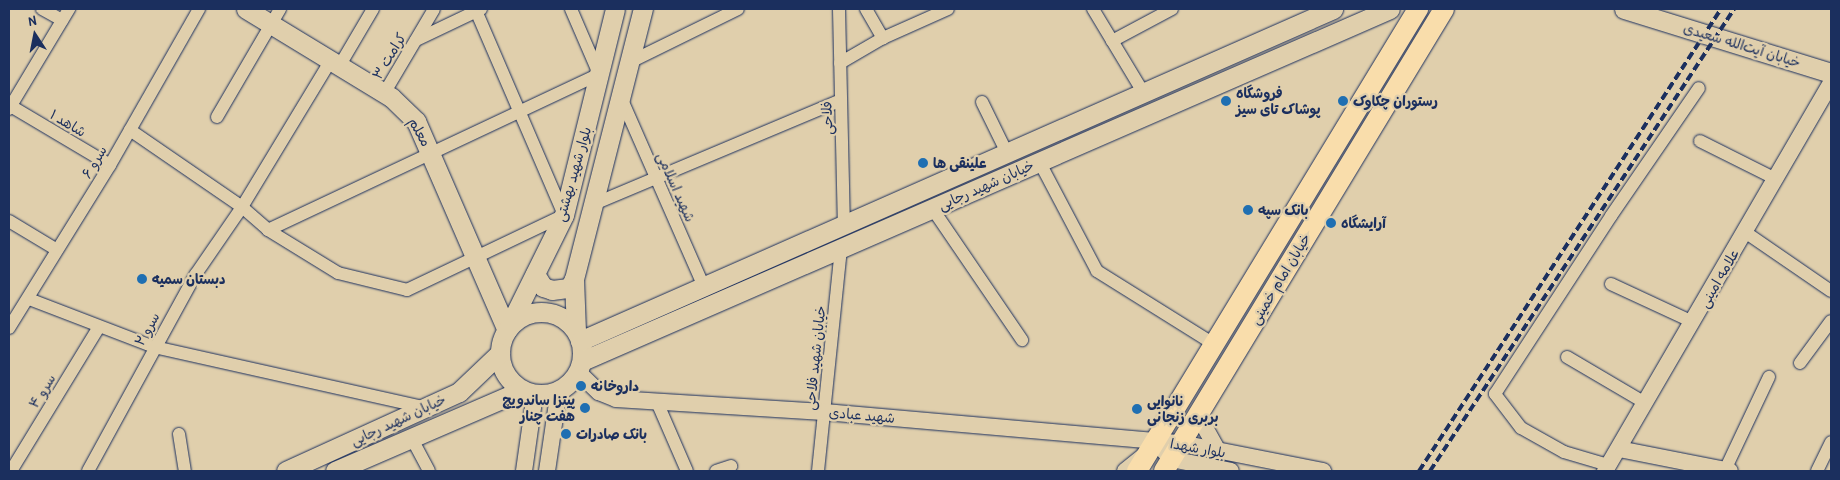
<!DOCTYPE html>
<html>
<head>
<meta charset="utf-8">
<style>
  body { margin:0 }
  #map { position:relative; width:1840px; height:480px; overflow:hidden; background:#e0cfac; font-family:"Patrick Hand","Playpen Sans Arabic",sans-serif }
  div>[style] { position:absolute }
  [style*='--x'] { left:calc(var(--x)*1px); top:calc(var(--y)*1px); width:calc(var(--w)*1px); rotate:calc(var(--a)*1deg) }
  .roads { filter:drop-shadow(0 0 1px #1b2f5e) drop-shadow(0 0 1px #1b2f5e) }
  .minor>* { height:12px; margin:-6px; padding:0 6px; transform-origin:6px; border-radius:6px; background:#e0cfac }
  .tertiary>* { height:16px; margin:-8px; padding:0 8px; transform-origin:8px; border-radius:8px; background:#e0cfac }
  .secondary>* { height:19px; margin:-9.5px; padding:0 9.5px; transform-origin:9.5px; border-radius:9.5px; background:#e0cfac }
  .secondary>.ring { margin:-9.5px; padding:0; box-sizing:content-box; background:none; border:19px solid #e0cfac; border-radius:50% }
  .primary>* { height:20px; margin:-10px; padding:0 10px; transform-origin:10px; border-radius:10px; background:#f9ddab }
  .rail>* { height:4px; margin-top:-2px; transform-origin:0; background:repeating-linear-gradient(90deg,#1b2f5e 0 8px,transparent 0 12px) }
  .dots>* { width:14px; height:14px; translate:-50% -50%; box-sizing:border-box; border:2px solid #e0cfac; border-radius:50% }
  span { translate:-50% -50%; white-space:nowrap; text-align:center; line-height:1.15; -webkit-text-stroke:4.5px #e0cfac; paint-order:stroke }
  .street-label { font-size:14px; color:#1b2f5e }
  .poi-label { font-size:14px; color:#1b2f5e; font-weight:700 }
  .left { translate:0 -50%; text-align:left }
  .right { translate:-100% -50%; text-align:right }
  .frame { position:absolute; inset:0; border:10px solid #1b2f5e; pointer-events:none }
  .north { position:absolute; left:10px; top:10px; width:50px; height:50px; -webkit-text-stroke:4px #e0cfac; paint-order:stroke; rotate:349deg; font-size:14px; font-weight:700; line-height:20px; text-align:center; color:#1b2f5e }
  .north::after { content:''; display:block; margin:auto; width:18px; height:22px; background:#1b2f5e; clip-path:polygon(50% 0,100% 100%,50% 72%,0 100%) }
</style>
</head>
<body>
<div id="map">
  <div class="roads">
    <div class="minor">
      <i style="--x:42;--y:9;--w:23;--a:29"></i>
      <i style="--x:839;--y:9;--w:217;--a:88.7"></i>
      <i style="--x:866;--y:9;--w:34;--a:60"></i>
      <i style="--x:1093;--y:9;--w:97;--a:58.9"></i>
      <i style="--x:416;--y:40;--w:72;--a:-25.5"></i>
      <i style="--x:1112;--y:41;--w:68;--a:-28.1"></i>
      <i style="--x:630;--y:62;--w:120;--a:-26.1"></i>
      <i style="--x:840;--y:63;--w:50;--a:-30.2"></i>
      <i style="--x:883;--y:38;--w:71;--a:-24"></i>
      <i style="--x:340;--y:65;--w:65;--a:-59.5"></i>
      <i style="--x:385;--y:92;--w:96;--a:-59.4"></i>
      <i style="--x:622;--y:100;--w:204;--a:66.3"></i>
      <i style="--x:982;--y:102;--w:57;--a:63.9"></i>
      <i style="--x:9;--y:105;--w:117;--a:30.7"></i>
      <i style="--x:9;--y:109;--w:117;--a:-59"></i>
      <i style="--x:217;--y:117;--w:125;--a:-59.7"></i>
      <i style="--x:130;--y:130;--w:136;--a:34.5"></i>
      <i style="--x:242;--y:207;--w:35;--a:41"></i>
      <i style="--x:268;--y:230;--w:82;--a:31.6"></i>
      <i style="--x:338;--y:273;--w:71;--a:13.8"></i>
      <i style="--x:407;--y:290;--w:174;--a:-25.5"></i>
      <i style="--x:564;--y:215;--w:222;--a:-113.3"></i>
      <i style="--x:1700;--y:141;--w:85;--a:26.6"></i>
      <i style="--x:1039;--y:161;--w:124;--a:62.2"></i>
      <i style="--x:1097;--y:271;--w:138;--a:32"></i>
      <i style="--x:594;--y:204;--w:268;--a:-22.8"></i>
      <i style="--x:932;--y:208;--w:160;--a:55.7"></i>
      <i style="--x:9;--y:221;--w:56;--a:31.1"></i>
      <i style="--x:268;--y:230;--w:366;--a:-25.2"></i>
      <i style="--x:599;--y:74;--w:71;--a:-113.3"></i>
      <i style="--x:1745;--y:232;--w:104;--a:34.5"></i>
      <i style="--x:1611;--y:284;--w:90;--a:24.9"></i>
      <i style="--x:29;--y:299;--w:134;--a:21"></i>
      <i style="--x:154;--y:347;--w:279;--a:12.6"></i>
      <i style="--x:9;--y:328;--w:192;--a:-58.2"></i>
      <i style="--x:110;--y:165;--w:180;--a:-60.3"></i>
      <i style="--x:1567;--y:357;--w:91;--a:30.5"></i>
      <i style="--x:1800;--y:363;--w:52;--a:-53.6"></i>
      <i style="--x:657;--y:402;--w:75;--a:66.5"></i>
      <i style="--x:179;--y:434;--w:37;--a:81"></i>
      <i style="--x:411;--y:437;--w:38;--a:62"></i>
      <i style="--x:1608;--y:465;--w:46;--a:-163.5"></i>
      <i style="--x:1564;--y:452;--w:49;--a:-150.8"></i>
      <i style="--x:1521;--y:428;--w:43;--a:-127.4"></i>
      <i style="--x:1495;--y:394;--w:212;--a:-56.9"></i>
      <i style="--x:1611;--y:216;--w:155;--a:-55.5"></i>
      <i style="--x:1725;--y:470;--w:103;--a:-64.7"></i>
      <i style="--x:11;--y:471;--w:169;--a:-58.6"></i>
      <i style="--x:88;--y:471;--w:225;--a:-61.3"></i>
      <i style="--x:196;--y:274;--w:81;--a:-55.5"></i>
      <i style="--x:242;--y:207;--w:172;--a:-58.8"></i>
      <i style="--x:716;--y:471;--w:16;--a:-18"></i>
      <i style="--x:818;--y:471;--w:224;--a:-84.1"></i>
      <i style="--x:1817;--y:471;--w:32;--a:-64"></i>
    </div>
    <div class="tertiary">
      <i style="--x:578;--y:372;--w:29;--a:44"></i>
      <i style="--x:599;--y:392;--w:18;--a:22"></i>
      <i style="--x:616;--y:399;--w:208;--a:3.6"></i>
      <i style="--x:824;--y:412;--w:358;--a:5"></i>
      <i style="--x:1181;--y:443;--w:145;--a:11.2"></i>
      <i style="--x:1198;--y:415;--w:41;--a:60.9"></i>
      <i style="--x:1619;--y:449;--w:113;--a:11.2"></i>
      <i style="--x:1163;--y:450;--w:12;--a:48"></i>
      <i style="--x:1171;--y:459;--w:61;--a:11.3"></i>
      <i style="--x:524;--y:471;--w:78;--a:-81.9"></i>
      <i style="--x:547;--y:471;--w:82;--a:-81.6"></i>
      <i style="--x:1125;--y:471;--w:26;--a:-39"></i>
      <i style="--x:1605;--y:471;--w:449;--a:-59.8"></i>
    </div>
    <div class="secondary">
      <i style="--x:246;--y:9;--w:170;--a:31.3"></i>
      <i style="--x:391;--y:97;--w:35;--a:44"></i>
      <i style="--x:416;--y:121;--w:228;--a:66.5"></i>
      <i style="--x:1624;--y:9;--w:217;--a:17.2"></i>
      <i style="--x:535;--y:274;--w:15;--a:58"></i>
      <i style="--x:543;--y:287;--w:9;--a:18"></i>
      <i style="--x:552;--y:290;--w:17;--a:-7"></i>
      <i style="--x:569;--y:288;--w:10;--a:-61"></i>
      <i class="ring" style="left:500px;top:312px;width:63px;height:63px"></i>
      <i style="--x:507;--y:330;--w:128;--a:-63.6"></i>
      <i style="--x:564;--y:215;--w:212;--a:-76.1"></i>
      <i style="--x:576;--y:331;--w:52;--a:-92.2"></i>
      <i style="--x:574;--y:279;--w:279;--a:-75.7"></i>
      <i style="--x:580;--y:341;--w:823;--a:-23.79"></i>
      <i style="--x:582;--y:361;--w:881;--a:-23.54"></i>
      <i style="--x:286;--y:471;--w:190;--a:-24.5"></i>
      <i style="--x:459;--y:392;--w:57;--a:-43.6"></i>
      <i style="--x:335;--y:471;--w:204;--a:-23.4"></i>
    </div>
    <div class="primary">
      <i style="--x:1137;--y:471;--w:541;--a:-58.69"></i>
      <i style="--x:1164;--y:471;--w:540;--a:-58.78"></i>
    </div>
  </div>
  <div class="rail">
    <i style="--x:1419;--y:471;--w:552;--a:-56.83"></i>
    <i style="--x:1430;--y:471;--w:553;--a:-56.65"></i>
  </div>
  <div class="dots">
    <i style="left:1226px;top:101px;background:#1f6fb2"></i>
    <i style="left:1343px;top:101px;background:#1f6fb2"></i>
    <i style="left:923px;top:163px;background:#1f6fb2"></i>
    <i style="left:1248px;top:210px;background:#1f6fb2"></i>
    <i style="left:1331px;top:223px;background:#1f6fb2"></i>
    <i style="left:142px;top:279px;background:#1f6fb2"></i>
    <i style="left:581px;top:386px;background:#1f6fb2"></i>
    <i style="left:585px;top:408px;background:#1f6fb2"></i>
    <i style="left:1137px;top:409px;background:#1f6fb2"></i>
    <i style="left:566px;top:434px;background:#1f6fb2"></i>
  </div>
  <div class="street-label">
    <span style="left:1742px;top:45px;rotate:17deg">خیابان آیت‌الله سعیدی</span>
    <span style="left:389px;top:56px;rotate:-59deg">کرامت ۳</span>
    <span style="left:827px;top:118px;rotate:-92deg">فلاحی</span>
    <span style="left:68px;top:123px;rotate:31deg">شاهد ۱</span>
    <span style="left:420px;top:132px;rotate:61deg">معلم</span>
    <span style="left:94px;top:162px;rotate:-59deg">سرو ۶</span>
    <span style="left:573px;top:174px;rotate:-74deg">بلوار شهید بهشتی</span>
    <span style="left:986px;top:185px;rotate:-24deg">خیابان شهید رجایی</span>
    <span style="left:676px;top:187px;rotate:66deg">شهید اسلامی</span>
    <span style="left:1719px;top:278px;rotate:-60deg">علامه امینی</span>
    <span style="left:1280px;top:279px;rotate:-59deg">خیابان امام خمینی</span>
    <span style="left:147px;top:329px;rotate:-61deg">سرو ۲</span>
    <span style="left:815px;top:358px;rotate:-84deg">خیابان شهید فلاحی</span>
    <span style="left:42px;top:391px;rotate:-58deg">سرو ۴</span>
    <span style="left:862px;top:415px;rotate:5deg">شهید عبادی</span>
    <span style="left:398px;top:420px;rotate:-25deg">خیابان شهید رجایی</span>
    <span style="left:1198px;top:448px;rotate:10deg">بلوار شهدا</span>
  </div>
  <div class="poi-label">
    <span class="left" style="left:1236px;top:101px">فروشگاه<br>پوشاک تای سیز</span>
    <span class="left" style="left:1353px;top:101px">رستوران چکاوک</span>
    <span class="left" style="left:933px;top:163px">علینقی ها</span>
    <span class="left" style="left:1258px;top:210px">بانک سپه</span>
    <span class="left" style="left:1341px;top:223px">آرایشگاه</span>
    <span class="left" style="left:152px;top:279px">دبستان سمیه</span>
    <span class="left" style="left:591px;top:386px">داروخانه</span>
    <span class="right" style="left:575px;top:408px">پیتزا ساندویچ<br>هفت چنار</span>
    <span class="left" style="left:1147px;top:409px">نانوایی<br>بربری زنجانی</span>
    <span class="left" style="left:576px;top:434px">بانک صادرات</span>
  </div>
  <div class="frame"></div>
  <div class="north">N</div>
</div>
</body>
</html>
